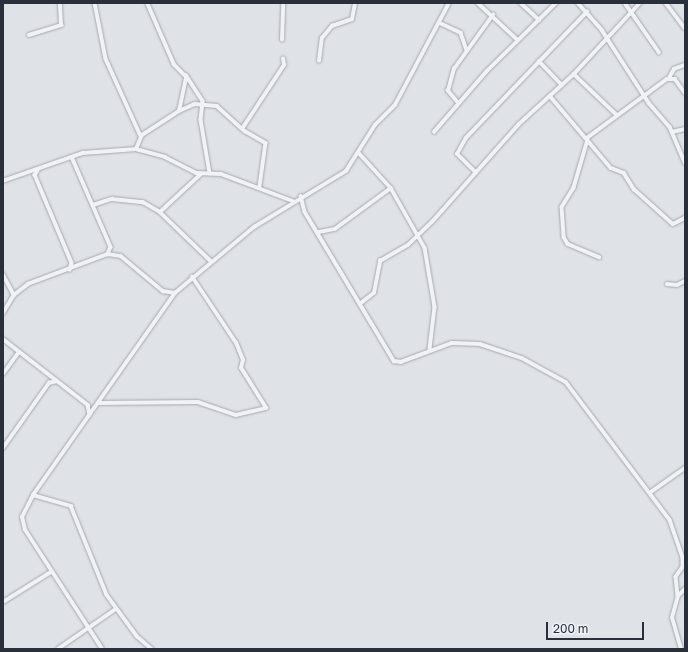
<!DOCTYPE html>
<html>
<head>
<meta charset="utf-8">
<style>
  body { margin:0 }
  #map { position:relative; width:688px; height:652px; overflow:hidden; background:#dfe2e7; font-family:"Golos Text",sans-serif }
  div>[style] { position:absolute }
  [style*='--x'] { left:calc(var(--x)*1px); top:calc(var(--y)*1px); width:calc(var(--w)*1px); rotate:calc(var(--a)*1deg) }
  .roads { filter:drop-shadow(0 0 1px #a5a9b0) drop-shadow(0 0 1px #a5a9b0) }
  .minor>* { height:3.5px; margin:-1.75px; padding:0 1.75px; transform-origin:1.75px; border-radius:1.75px; background:#f1f2f5 }
  span { translate:-50% -50%; white-space:nowrap; text-align:center; line-height:1.15; -webkit-text-stroke:4px #eef1f5; paint-order:stroke }
  .frame { position:absolute; inset:0; border:4px solid #29303c; pointer-events:none }
  .scale { position:absolute; left:546px; top:622px; width:98px; height:18px; box-sizing:border-box; border:2px solid #29303c; border-top:0; padding-left:5px; font-size:12px; line-height:14px; white-space:nowrap; color:#29303c; -webkit-text-stroke:3px #eef1f5; paint-order:stroke }
</style>
</head>
<body>
<div id="map">
  <div class="roads">
    <div class="minor">
      <i style="--x:95;--y:3;--w:57;--a:78.9"></i>
      <i style="--x:106;--y:59;--w:85;--a:65.6"></i>
      <i style="--x:478;--y:3;--w:54;--a:42.8"></i>
      <i style="--x:521;--y:3;--w:25;--a:43"></i>
      <i style="--x:578;--y:3;--w:36;--a:48"></i>
      <i style="--x:602;--y:30;--w:87;--a:57.2"></i>
      <i style="--x:649;--y:103;--w:32;--a:49"></i>
      <i style="--x:670;--y:127;--w:39;--a:67"></i>
      <i style="--x:625;--y:3;--w:60;--a:55.2"></i>
      <i style="--x:666;--y:3;--w:31;--a:53"></i>
      <i style="--x:440;--y:23;--w:23;--a:25"></i>
      <i style="--x:461;--y:33;--w:18;--a:71"></i>
      <i style="--x:29;--y:35;--w:34;--a:-17"></i>
      <i style="--x:61;--y:25;--w:22;--a:-93"></i>
      <i style="--x:282;--y:40;--w:37;--a:-88"></i>
      <i style="--x:319;--y:61;--w:23;--a:-83"></i>
      <i style="--x:322;--y:38;--w:16;--a:-50"></i>
      <i style="--x:332;--y:26;--w:21;--a:-19"></i>
      <i style="--x:352;--y:19;--w:16;--a:-79"></i>
      <i style="--x:539;--y:61;--w:33;--a:46"></i>
      <i style="--x:574;--y:74;--w:59;--a:43.6"></i>
      <i style="--x:186;--y:75;--w:31;--a:57"></i>
      <i style="--x:203;--y:101;--w:19;--a:96"></i>
      <i style="--x:201;--y:120;--w:54;--a:80.4"></i>
      <i style="--x:669;--y:78;--w:10;--a:-61"></i>
      <i style="--x:674;--y:69;--w:12;--a:-20"></i>
      <i style="--x:550;--y:96;--w:94;--a:49.7"></i>
      <i style="--x:611;--y:168;--w:14;--a:21"></i>
      <i style="--x:624;--y:173;--w:19;--a:58"></i>
      <i style="--x:634;--y:189;--w:52;--a:41.9"></i>
      <i style="--x:673;--y:224;--w:13;--a:-27"></i>
      <i style="--x:458;--y:103;--w:16;--a:-130"></i>
      <i style="--x:448;--y:91;--w:23;--a:-75"></i>
      <i style="--x:454;--y:69;--w:67;--a:-54.2"></i>
      <i style="--x:179;--y:111;--w:17;--a:-24"></i>
      <i style="--x:195;--y:104;--w:22;--a:5"></i>
      <i style="--x:217;--y:106;--w:38;--a:42"></i>
      <i style="--x:245;--y:131;--w:24;--a:30"></i>
      <i style="--x:266;--y:143;--w:43;--a:97.9"></i>
      <i style="--x:242;--y:129;--w:77;--a:-56.7"></i>
      <i style="--x:284;--y:65;--w:6;--a:-99"></i>
      <i style="--x:434;--y:132;--w:79;--a:-49.1"></i>
      <i style="--x:486;--y:72;--w:98;--a:-44.6"></i>
      <i style="--x:672;--y:132;--w:13;--a:-13"></i>
      <i style="--x:587;--y:138;--w:99;--a:-36.4"></i>
      <i style="--x:667;--y:79;--w:8;--a:0"></i>
      <i style="--x:675;--y:79;--w:17;--a:54"></i>
      <i style="--x:588;--y:140;--w:50;--a:106.3"></i>
      <i style="--x:574;--y:188;--w:22;--a:122"></i>
      <i style="--x:562;--y:207;--w:30;--a:86"></i>
      <i style="--x:564;--y:237;--w:8;--a:60"></i>
      <i style="--x:568;--y:244;--w:34;--a:23"></i>
      <i style="--x:136;--y:149;--w:15;--a:-67"></i>
      <i style="--x:142;--y:135;--w:44;--a:-33"></i>
      <i style="--x:179;--y:111;--w:35;--a:-78"></i>
      <i style="--x:186;--y:77;--w:17;--a:-135"></i>
      <i style="--x:174;--y:65;--w:68;--a:-113.5"></i>
      <i style="--x:359;--y:153;--w:47;--a:47.6"></i>
      <i style="--x:391;--y:188;--w:69;--a:60.5"></i>
      <i style="--x:425;--y:248;--w:60;--a:80.4"></i>
      <i style="--x:435;--y:307;--w:42;--a:96.8"></i>
      <i style="--x:72;--y:157;--w:98;--a:66.6"></i>
      <i style="--x:111;--y:247;--w:8;--a:113"></i>
      <i style="--x:38;--y:171;--w:5;--a:127"></i>
      <i style="--x:35;--y:175;--w:95;--a:67.2"></i>
      <i style="--x:72;--y:263;--w:7;--a:106"></i>
      <i style="--x:475;--y:172;--w:25;--a:-135"></i>
      <i style="--x:457;--y:154;--w:18;--a:-61"></i>
      <i style="--x:466;--y:138;--w:175;--a:-46.2"></i>
      <i style="--x:3;--y:181;--w:85;--a:-19.3"></i>
      <i style="--x:83;--y:153;--w:53;--a:-4.3"></i>
      <i style="--x:136;--y:149;--w:30;--a:15"></i>
      <i style="--x:165;--y:157;--w:35;--a:27"></i>
      <i style="--x:196;--y:173;--w:25;--a:2"></i>
      <i style="--x:221;--y:174;--w:77;--a:20.6"></i>
      <i style="--x:301;--y:196;--w:16;--a:76"></i>
      <i style="--x:305;--y:212;--w:174;--a:59.1"></i>
      <i style="--x:394;--y:361;--w:7;--a:8"></i>
      <i style="--x:401;--y:362;--w:54;--a:-20.4"></i>
      <i style="--x:452;--y:343;--w:28;--a:2"></i>
      <i style="--x:480;--y:344;--w:44;--a:18.4"></i>
      <i style="--x:522;--y:358;--w:50;--a:28.6"></i>
      <i style="--x:566;--y:382;--w:173;--a:53"></i>
      <i style="--x:670;--y:520;--w:39;--a:71"></i>
      <i style="--x:683;--y:557;--w:10;--a:90"></i>
      <i style="--x:683;--y:567;--w:12;--a:125"></i>
      <i style="--x:676;--y:577;--w:19;--a:84"></i>
      <i style="--x:93;--y:205;--w:20;--a:-18"></i>
      <i style="--x:112;--y:199;--w:31;--a:6"></i>
      <i style="--x:143;--y:202;--w:20;--a:30"></i>
      <i style="--x:160;--y:212;--w:71;--a:43.9"></i>
      <i style="--x:160;--y:212;--w:56;--a:-42.8"></i>
      <i style="--x:319;--y:232;--w:16;--a:-11"></i>
      <i style="--x:335;--y:229;--w:69;--a:-36.2"></i>
      <i style="--x:3;--y:274;--w:24;--a:62"></i>
      <i style="--x:667;--y:284;--w:10;--a:6"></i>
      <i style="--x:677;--y:285;--w:9;--a:-27"></i>
      <i style="--x:361;--y:303;--w:16;--a:-38"></i>
      <i style="--x:374;--y:293;--w:33;--a:-79"></i>
      <i style="--x:380;--y:261;--w:32;--a:-30"></i>
      <i style="--x:408;--y:245;--w:33;--a:-44"></i>
      <i style="--x:432;--y:222;--w:131;--a:-48.4"></i>
      <i style="--x:519;--y:124;--w:74;--a:-42.3"></i>
      <i style="--x:574;--y:74;--w:97;--a:-47.1"></i>
      <i style="--x:3;--y:313;--w:21;--a:-59"></i>
      <i style="--x:14;--y:295;--w:18;--a:-38"></i>
      <i style="--x:28;--y:284;--w:85;--a:-20.6"></i>
      <i style="--x:108;--y:254;--w:13;--a:9"></i>
      <i style="--x:121;--y:256;--w:55;--a:39.8"></i>
      <i style="--x:163;--y:291;--w:12;--a:9"></i>
      <i style="--x:3;--y:339;--w:108;--a:37.8"></i>
      <i style="--x:88;--y:405;--w:10;--a:79"></i>
      <i style="--x:3;--y:374;--w:27;--a:-54"></i>
      <i style="--x:98;--y:403;--w:100;--a:-0.6"></i>
      <i style="--x:198;--y:402;--w:40;--a:18.9"></i>
      <i style="--x:236;--y:415;--w:31;--a:-13"></i>
      <i style="--x:266;--y:408;--w:47;--a:-122"></i>
      <i style="--x:241;--y:368;--w:8;--a:-76"></i>
      <i style="--x:243;--y:360;--w:18;--a:-112"></i>
      <i style="--x:236;--y:343;--w:79;--a:-123.7"></i>
      <i style="--x:3;--y:448;--w:80;--a:-54.7"></i>
      <i style="--x:49;--y:383;--w:8;--a:-14"></i>
      <i style="--x:651;--y:492;--w:42;--a:-35.2"></i>
      <i style="--x:33;--y:495;--w:40;--a:16"></i>
      <i style="--x:71;--y:506;--w:96;--a:68"></i>
      <i style="--x:107;--y:595;--w:51;--a:53.8"></i>
      <i style="--x:137;--y:636;--w:20;--a:41"></i>
      <i style="--x:3;--y:602;--w:57;--a:-32"></i>
      <i style="--x:58;--y:649;--w:70;--a:-34.6"></i>
      <i style="--x:102;--y:649;--w:142;--a:-122.9"></i>
      <i style="--x:25;--y:530;--w:13;--a:-103"></i>
      <i style="--x:22;--y:517;--w:25;--a:-63"></i>
      <i style="--x:33;--y:495;--w:247;--a:-54.9"></i>
      <i style="--x:175;--y:293;--w:103;--a:-39.9"></i>
      <i style="--x:254;--y:227;--w:108;--a:-31.3"></i>
      <i style="--x:346;--y:171;--w:54;--a:-57.8"></i>
      <i style="--x:375;--y:125;--w:28;--a:-45"></i>
      <i style="--x:395;--y:105;--w:115;--a:-62.1"></i>
      <i style="--x:681;--y:649;--w:32;--a:-106"></i>
      <i style="--x:672;--y:618;--w:23;--a:-75"></i>
      <i style="--x:678;--y:596;--w:10;--a:-45"></i>
    </div>
  </div>
  <div class="frame"></div>
  <div class="scale">200 m</div>
</div>
</body>
</html>
